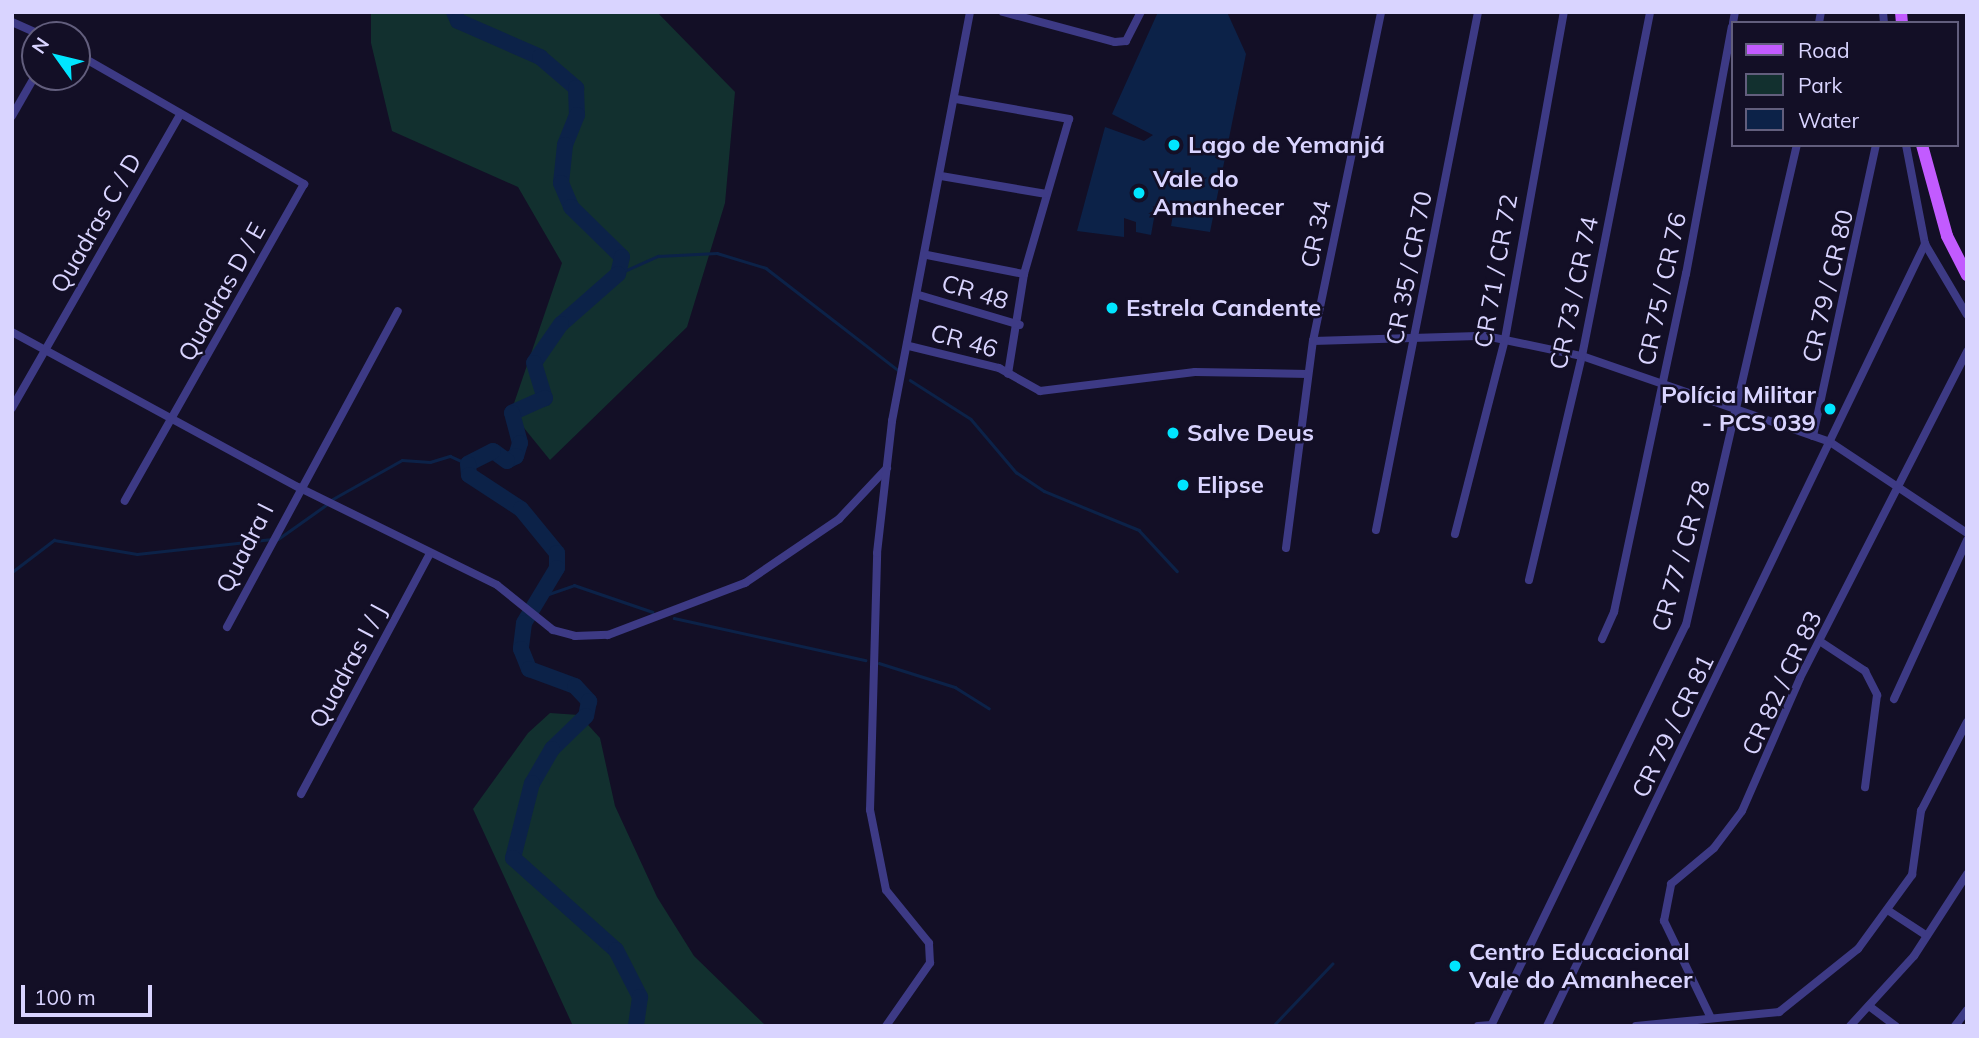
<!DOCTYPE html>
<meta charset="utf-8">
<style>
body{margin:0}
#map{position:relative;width:1979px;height:1038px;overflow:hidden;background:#130f26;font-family:Mulish,sans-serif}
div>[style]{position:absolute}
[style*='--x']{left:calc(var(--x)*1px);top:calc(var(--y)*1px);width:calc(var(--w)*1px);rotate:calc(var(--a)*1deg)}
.green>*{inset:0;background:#12302f}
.water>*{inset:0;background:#0c2248}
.stream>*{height:2.5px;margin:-1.25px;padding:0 1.25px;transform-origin:1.25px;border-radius:1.25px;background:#0c2248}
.river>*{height:16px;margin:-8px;padding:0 8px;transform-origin:8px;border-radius:8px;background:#0c2248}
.minor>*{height:8px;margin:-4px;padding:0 4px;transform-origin:4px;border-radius:4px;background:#3d3a85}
.primary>*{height:12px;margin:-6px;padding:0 6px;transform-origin:6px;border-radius:6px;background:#c25bff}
.dots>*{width:19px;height:19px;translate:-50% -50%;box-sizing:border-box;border:4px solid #130f26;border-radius:50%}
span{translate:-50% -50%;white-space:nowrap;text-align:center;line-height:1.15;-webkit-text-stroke:5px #130f26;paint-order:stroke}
.poi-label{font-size:24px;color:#d9d4ff;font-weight:700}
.left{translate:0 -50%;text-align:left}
.right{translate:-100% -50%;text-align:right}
.street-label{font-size:24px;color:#d9d4ff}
.frame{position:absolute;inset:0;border:14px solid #d9d4ff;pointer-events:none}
.legend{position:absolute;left:1731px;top:21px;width:228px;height:126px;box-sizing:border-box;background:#130f26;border:2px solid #625e7d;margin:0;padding:9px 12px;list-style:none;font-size:21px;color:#d9d4ff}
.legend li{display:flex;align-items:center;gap:14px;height:35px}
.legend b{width:35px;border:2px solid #625e7d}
.north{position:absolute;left:21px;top:21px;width:70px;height:70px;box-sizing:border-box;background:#130f26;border:2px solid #625e7d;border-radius:50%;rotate:304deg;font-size:19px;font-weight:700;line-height:28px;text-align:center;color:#d9d4ff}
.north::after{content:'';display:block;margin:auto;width:24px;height:32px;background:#00e5ff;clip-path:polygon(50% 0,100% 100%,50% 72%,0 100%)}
.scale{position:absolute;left:21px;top:985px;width:131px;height:32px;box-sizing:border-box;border:4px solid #d9d4ff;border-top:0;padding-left:9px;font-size:21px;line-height:24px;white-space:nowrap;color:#d9d4ff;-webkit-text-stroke:5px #130f26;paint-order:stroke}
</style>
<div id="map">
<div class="green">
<i style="clip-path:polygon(371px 12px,657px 12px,735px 92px,725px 203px,687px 327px,550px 460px,511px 412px,562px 263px,518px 187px,392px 131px,371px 43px)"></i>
<i style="clip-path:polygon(550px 713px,579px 715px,600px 738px,615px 806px,657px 897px,694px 956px,766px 1026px,573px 1026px,473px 809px,528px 733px)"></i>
</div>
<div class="water">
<i style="clip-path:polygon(1158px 12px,1227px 12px,1246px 54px,1210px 232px,1171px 226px,1174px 209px,1166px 200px,1156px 207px,1151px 235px,1136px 232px,1136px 222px,1124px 218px,1124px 237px,1077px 231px,1105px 127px,1144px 141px,1153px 135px,1112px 114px)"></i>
</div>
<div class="stream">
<i style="--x:618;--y:274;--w:44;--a:-24.2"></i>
<i style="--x:658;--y:256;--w:59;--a:-2.9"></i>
<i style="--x:717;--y:253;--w:51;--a:17"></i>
<i style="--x:766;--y:268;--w:167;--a:37.7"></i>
<i style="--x:910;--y:380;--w:72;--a:32.6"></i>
<i style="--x:971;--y:419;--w:70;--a:49.7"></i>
<i style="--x:1016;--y:472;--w:34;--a:34"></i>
<i style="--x:1044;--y:491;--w:103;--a:22.3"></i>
<i style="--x:1139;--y:530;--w:56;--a:47.2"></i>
<i style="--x:331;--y:500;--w:81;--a:-29.4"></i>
<i style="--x:402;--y:460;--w:28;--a:4"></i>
<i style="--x:430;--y:462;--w:21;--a:-17"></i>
<i style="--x:450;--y:456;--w:20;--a:24"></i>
<i style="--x:278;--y:539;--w:59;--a:-35.3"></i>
<i style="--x:12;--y:572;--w:53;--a:-37.3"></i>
<i style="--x:54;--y:540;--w:84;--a:9.6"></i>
<i style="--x:137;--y:554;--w:136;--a:-6.3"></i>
<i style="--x:540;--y:597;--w:36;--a:-19"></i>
<i style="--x:574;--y:585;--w:83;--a:18.9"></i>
<i style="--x:674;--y:618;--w:196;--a:12.4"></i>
<i style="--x:879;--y:663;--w:80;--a:17.5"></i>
<i style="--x:955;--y:687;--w:40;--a:32"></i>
<i style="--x:1273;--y:1026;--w:86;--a:-46.4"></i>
</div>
<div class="river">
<i style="--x:454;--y:12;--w:10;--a:66"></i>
<i style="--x:458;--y:21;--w:90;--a:23.7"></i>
<i style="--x:540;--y:57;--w:48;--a:40.7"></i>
<i style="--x:576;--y:88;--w:27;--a:88"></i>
<i style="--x:577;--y:115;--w:32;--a:112"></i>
<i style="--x:565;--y:145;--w:38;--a:96"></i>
<i style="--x:561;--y:183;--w:26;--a:67"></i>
<i style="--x:571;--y:207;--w:71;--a:44.4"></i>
<i style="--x:622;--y:257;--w:17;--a:103"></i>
<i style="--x:618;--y:274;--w:76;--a:138.7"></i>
<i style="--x:561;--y:324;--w:47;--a:124.7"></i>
<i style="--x:534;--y:363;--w:37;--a:73"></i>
<i style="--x:545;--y:398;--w:36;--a:156"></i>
<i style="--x:512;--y:413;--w:31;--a:75"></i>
<i style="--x:520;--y:443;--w:14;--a:107"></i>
<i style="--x:516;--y:456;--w:10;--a:151"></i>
<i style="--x:507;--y:461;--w:17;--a:-144"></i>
<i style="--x:493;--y:451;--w:28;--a:153"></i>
<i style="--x:468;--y:464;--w:11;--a:85"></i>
<i style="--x:469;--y:475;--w:62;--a:33.2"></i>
<i style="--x:521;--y:509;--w:57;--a:50.7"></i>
<i style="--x:557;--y:553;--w:15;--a:90"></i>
<i style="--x:557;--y:568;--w:64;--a:121"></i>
<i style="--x:524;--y:623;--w:26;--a:97"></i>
<i style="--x:521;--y:649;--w:22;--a:68"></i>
<i style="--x:529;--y:669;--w:49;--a:20.3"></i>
<i style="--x:575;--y:686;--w:21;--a:47"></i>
<i style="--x:589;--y:701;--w:15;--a:101"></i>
<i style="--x:586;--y:716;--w:47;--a:135.9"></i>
<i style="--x:552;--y:749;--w:39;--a:120"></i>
<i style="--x:532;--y:783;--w:77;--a:104.2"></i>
<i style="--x:513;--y:858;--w:138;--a:41.8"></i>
<i style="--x:616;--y:950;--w:53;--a:62.9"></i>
<i style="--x:640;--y:997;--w:29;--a:98"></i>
</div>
<div class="minor">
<i style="--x:1003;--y:12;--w:116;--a:15"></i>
<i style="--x:1115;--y:42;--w:11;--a:-5"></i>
<i style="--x:1126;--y:41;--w:33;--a:-63"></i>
<i style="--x:1883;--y:12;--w:11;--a:85"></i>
<i style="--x:12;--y:22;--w:32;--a:24"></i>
<i style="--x:1733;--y:23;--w:11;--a:-80"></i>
<i style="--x:1819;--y:23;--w:11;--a:-80"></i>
<i style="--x:77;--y:54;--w:262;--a:29.8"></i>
<i style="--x:304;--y:184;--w:364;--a:119.5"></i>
<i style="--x:956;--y:99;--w:115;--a:10"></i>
<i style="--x:1069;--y:119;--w:161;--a:106.2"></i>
<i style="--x:1024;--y:274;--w:101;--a:99.1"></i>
<i style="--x:12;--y:116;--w:46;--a:-60.1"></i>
<i style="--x:1906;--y:145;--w:101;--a:79.1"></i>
<i style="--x:1925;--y:244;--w:82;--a:59.4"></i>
<i style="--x:941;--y:176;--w:107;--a:9.7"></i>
<i style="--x:927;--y:255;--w:99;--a:11.1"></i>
<i style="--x:919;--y:295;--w:105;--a:16.5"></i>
<i style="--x:12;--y:332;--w:325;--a:28.5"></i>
<i style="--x:298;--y:487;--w:222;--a:26.2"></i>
<i style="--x:497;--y:585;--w:72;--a:38.8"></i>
<i style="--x:553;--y:630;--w:23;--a:15"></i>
<i style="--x:575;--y:636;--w:33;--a:-2"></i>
<i style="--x:608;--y:635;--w:147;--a:-20.8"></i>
<i style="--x:745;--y:583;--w:114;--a:-34.2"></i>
<i style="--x:839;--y:519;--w:70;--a:-46.7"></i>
<i style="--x:1313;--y:341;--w:173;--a:-1.7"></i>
<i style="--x:1486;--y:336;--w:98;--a:11.8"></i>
<i style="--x:1582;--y:356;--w:262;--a:19.1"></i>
<i style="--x:1830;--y:442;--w:164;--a:33.6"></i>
<i style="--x:909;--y:346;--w:93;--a:13.7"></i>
<i style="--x:999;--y:368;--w:47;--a:29.3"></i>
<i style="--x:1040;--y:391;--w:156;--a:-7"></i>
<i style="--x:1195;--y:372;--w:113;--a:1"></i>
<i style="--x:12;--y:408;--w:338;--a:-60.2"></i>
<i style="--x:1813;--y:436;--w:298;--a:-77.8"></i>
<i style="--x:1376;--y:530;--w:528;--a:-78.86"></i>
<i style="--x:1455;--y:534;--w:201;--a:-75.6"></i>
<i style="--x:1505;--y:339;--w:332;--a:-79.8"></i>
<i style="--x:1286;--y:548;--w:209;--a:-82.6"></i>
<i style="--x:1313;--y:341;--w:336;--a:-78.3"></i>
<i style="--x:1529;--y:580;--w:230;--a:-76.7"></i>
<i style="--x:1582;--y:356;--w:351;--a:-78.8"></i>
<i style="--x:227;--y:627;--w:359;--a:-61.6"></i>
<i style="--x:1602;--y:639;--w:30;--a:-66"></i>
<i style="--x:1614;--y:612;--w:346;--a:-78"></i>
<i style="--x:1686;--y:274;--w:251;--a:-79.5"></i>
<i style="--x:1821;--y:642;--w:53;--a:33.4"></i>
<i style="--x:1865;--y:671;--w:27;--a:63"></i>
<i style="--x:1877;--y:695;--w:93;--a:97.4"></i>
<i style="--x:1894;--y:699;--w:175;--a:-65.3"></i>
<i style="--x:301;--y:794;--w:271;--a:-61.8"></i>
<i style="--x:1889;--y:911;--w:45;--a:33.3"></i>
<i style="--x:1869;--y:1006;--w:34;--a:37"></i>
<i style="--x:1710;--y:1016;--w:106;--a:-115.8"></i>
<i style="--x:1664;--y:921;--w:38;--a:-79"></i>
<i style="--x:1671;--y:884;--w:56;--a:-39.9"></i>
<i style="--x:1714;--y:848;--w:46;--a:-52.9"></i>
<i style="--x:1742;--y:811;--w:145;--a:-66.4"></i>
<i style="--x:1800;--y:678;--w:367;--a:-62.9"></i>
<i style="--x:886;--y:1026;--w:77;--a:-55.1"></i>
<i style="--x:930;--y:963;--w:20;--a:-93"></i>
<i style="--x:929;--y:943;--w:68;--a:-129.1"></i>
<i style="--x:886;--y:890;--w:82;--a:-101.3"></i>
<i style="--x:870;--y:810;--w:257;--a:-88.4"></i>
<i style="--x:877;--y:553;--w:133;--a:-83.5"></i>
<i style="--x:892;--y:421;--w:416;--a:-79.2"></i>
<i style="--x:1478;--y:1026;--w:13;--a:-4"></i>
<i style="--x:1491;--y:1026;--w:446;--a:-64.1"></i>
<i style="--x:1686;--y:625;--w:493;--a:-77"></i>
<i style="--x:1547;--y:1026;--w:869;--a:-64.2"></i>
<i style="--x:1636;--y:1026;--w:144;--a:-5.6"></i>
<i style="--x:1779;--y:1012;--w:101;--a:-38.6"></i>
<i style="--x:1858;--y:949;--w:92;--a:-53.9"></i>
<i style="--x:1912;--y:875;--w:65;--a:-82"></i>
<i style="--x:1921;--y:811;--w:100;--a:-62.7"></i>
<i style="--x:1850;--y:1026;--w:95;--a:-47.6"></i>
<i style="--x:1914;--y:956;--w:98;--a:-57.1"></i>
<i style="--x:1955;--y:1026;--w:20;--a:-53"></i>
</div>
<div class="primary">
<i style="--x:1901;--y:12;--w:11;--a:85"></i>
<i style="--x:1922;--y:145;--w:94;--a:74.6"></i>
<i style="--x:1947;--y:236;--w:44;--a:62.9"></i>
</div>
<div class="dots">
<i style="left:1174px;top:145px;background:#00e5ff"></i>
<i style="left:1139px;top:193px;background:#00e5ff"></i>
<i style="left:1112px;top:308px;background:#00e5ff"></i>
<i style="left:1830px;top:409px;background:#00e5ff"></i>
<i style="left:1173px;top:433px;background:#00e5ff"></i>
<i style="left:1183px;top:485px;background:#00e5ff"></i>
<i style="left:1455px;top:966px;background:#00e5ff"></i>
</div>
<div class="poi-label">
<span class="left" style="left:1188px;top:145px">Lago de Yemanjá</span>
<span class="left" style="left:1153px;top:193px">Vale do<br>Amanhecer</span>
<span class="left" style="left:1126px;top:308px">Estrela Candente</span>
<span class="right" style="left:1816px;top:409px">Polícia Militar<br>- PCS 039</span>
<span class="left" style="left:1187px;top:433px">Salve Deus</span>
<span class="left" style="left:1197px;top:485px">Elipse</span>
<span class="left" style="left:1469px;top:966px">Centro Educacional<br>Vale do Amanhecer</span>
</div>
<div class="street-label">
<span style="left:96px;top:223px;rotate:-60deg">Quadras C / D</span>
<span style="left:1316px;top:234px;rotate:-78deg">CR 34</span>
<span style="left:1409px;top:268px;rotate:-79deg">CR 35 / CR 70</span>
<span style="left:1496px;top:271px;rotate:-80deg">CR 71 / CR 72</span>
<span style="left:1828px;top:286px;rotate:-77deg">CR 79 / CR 80</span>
<span style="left:1662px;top:289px;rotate:-78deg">CR 75 / CR 76</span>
<span style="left:222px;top:292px;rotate:-61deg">Quadras D / E</span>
<span style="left:975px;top:292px;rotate:17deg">CR 48</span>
<span style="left:1574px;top:293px;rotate:-78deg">CR 73 / CR 74</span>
<span style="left:964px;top:341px;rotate:15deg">CR 46</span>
<span style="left:245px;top:548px;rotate:-63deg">Quadra I</span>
<span style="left:1681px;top:556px;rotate:-74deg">CR 77 / CR 78</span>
<span style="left:348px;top:666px;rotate:-62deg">Quadras I / J</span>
<span style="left:1782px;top:683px;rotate:-65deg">CR 82 / CR 83</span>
<span style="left:1673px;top:726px;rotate:-64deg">CR 79 / CR 81</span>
</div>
<div class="frame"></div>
<ul class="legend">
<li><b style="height:9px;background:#c25bff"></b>Road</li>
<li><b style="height:19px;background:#12302f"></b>Park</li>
<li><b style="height:19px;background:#0c2248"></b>Water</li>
</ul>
<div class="north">N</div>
<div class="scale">100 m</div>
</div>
